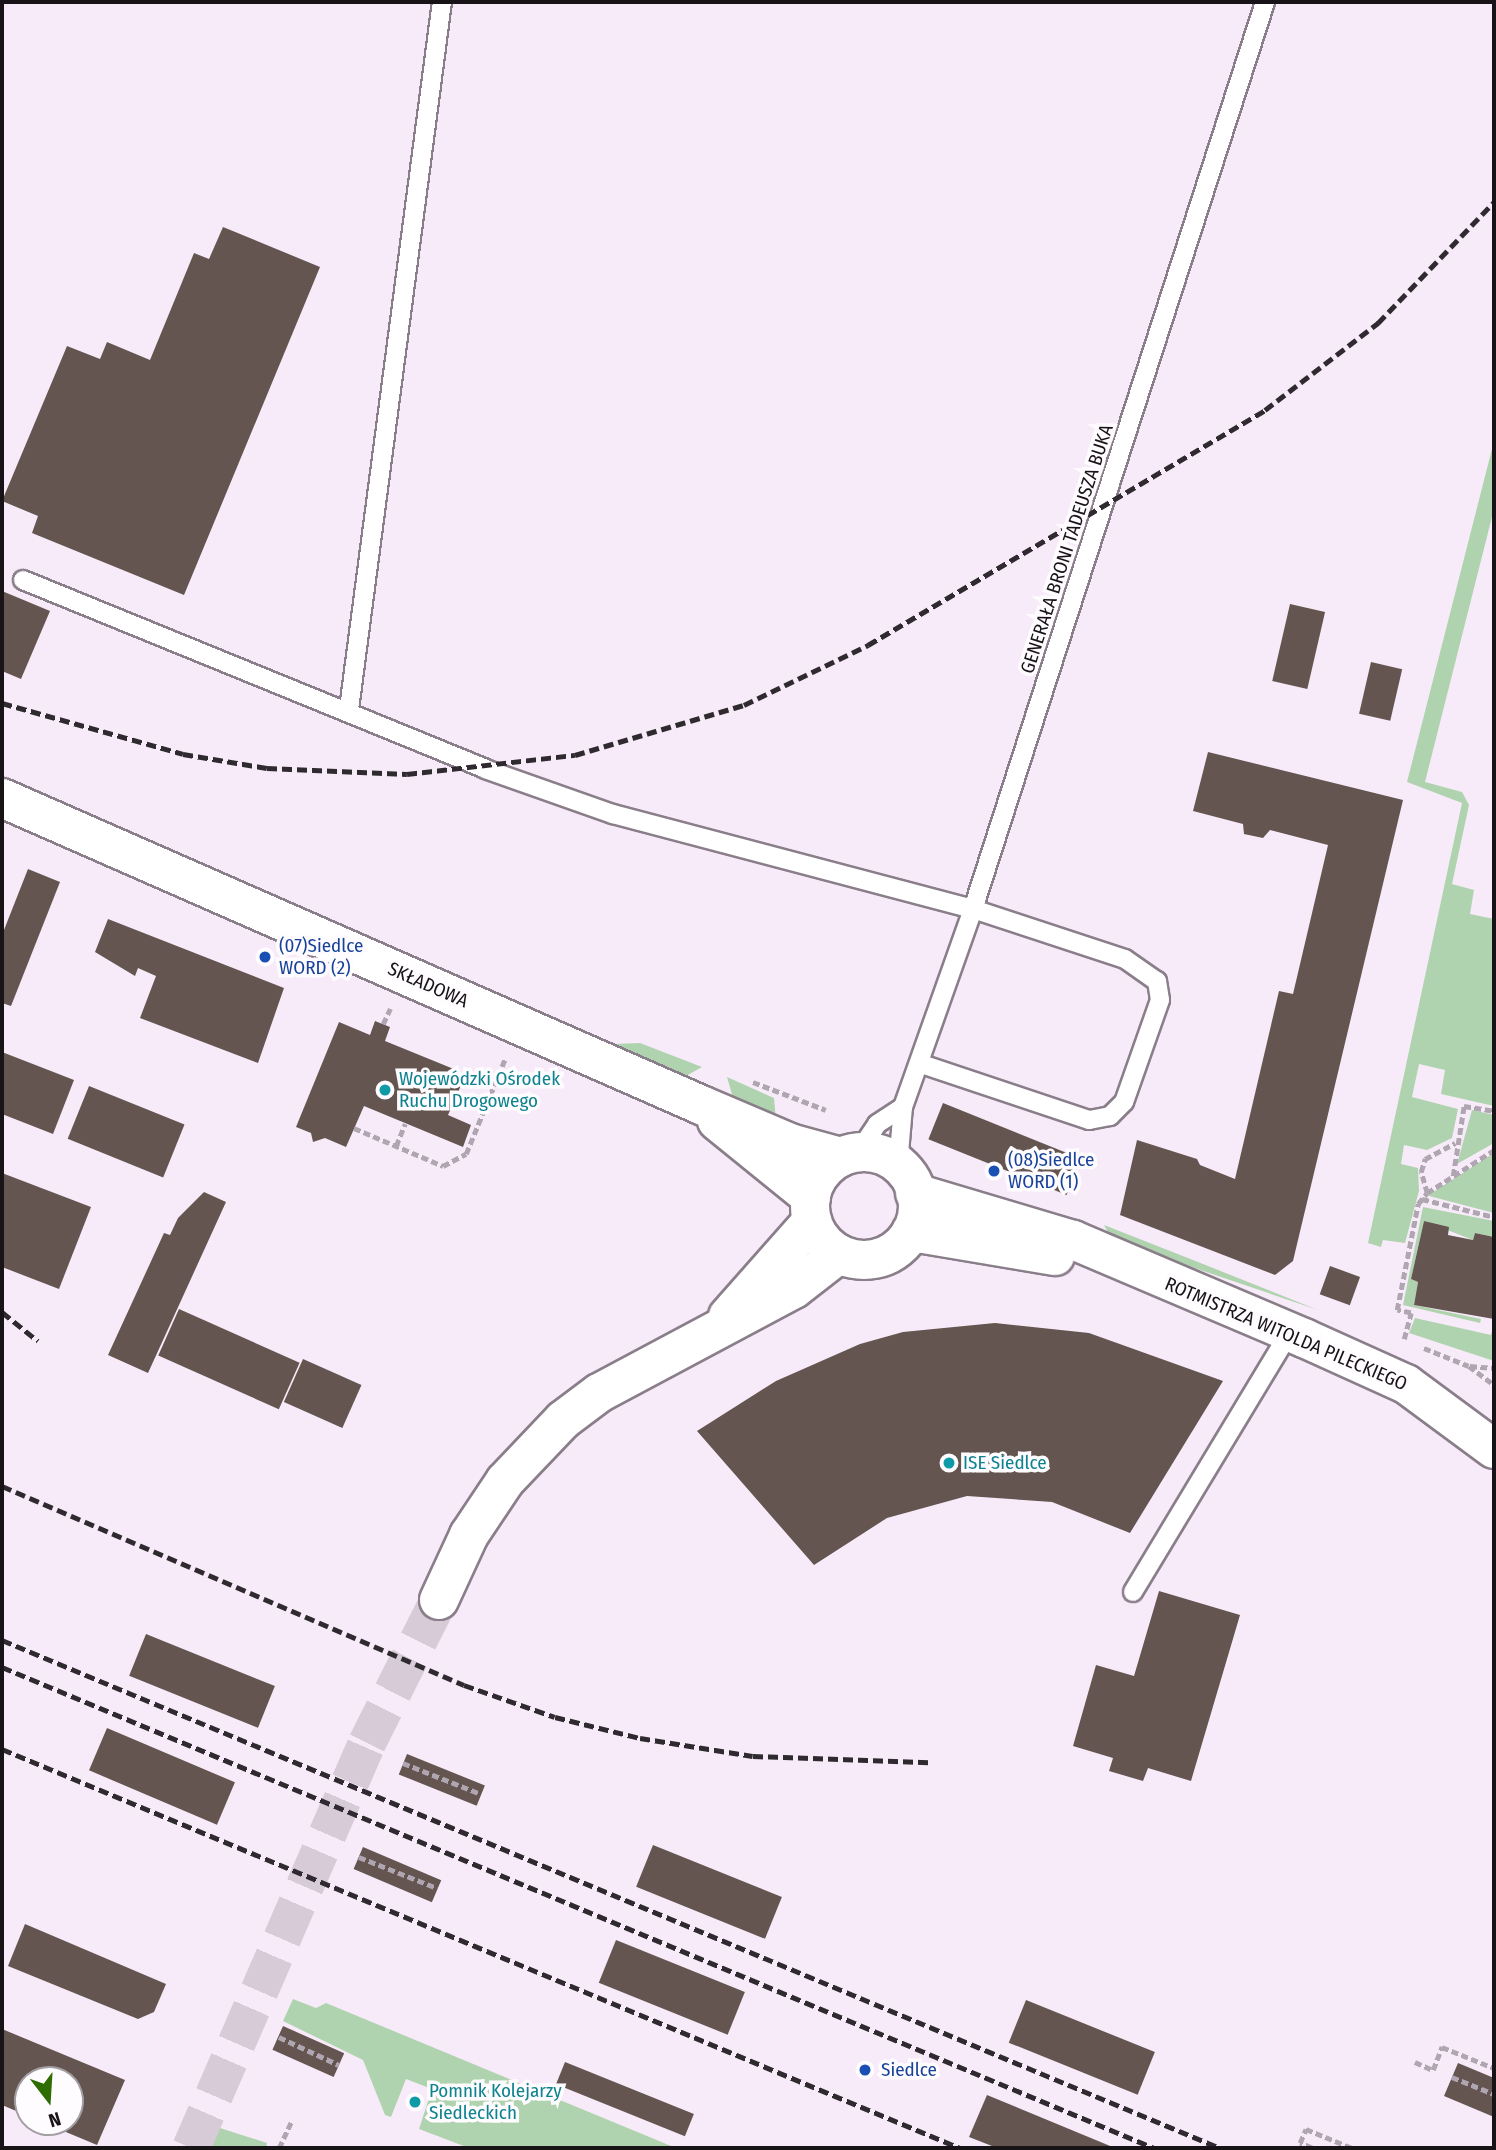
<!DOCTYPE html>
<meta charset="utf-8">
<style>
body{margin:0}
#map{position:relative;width:1496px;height:2150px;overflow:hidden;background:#f8ebf9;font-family:"Fira Sans Condensed",sans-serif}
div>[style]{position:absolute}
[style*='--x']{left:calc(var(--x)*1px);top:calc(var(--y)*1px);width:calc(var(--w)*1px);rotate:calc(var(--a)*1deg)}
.green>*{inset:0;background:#b0d3af}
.building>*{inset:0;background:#645550;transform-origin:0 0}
.tertiary-tunnel>*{height:38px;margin-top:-19px;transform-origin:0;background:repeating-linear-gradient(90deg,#d6cbd7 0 38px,transparent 0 57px)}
.path>*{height:4.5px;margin-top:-2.25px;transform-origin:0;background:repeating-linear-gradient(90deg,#b0a6b1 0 7px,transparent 0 10.5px)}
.roads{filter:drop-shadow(2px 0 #8a7e8a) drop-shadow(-2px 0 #8a7e8a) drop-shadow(0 2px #8a7e8a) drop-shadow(0 -2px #8a7e8a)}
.service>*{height:18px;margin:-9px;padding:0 9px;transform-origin:9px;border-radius:9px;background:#fff}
.tertiary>*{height:38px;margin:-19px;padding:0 19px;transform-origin:19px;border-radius:19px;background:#fff}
.secondary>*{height:38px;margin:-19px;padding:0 19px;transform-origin:19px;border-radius:19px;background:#fff}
.secondary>.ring{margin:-19px;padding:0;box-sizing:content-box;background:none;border:38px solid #fff;border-radius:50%}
.rail>*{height:5px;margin-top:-2.5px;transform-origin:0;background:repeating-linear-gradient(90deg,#2f2a2f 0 10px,transparent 0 15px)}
.dots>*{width:19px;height:19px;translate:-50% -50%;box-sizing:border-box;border:4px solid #fffcff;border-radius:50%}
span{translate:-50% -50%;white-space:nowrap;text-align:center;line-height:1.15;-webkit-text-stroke:7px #fffcff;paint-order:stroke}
.street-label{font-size:19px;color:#171317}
.transit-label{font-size:19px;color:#164399}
.left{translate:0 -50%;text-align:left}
.culture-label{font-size:19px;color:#0d838f}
.frame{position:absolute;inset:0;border:4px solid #171317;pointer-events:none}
.north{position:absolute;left:14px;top:2066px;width:70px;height:70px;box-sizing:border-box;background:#fffcff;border:2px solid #a29fa2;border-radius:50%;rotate:163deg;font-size:19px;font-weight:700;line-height:28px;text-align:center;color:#171317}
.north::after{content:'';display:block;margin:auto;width:24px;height:32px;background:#2d6d01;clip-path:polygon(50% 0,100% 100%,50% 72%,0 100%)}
</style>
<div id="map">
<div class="green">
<i style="clip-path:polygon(1494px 441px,1494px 509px,1425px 782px,1462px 792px,1469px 805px,1452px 884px,1474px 890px,1470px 914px,1494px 919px,1494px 1106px,1441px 1094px,1445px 1070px,1419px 1064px,1412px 1097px,1458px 1109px,1452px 1138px,1427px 1150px,1404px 1145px,1401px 1164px,1418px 1168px,1419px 1191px,1405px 1243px,1383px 1240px,1381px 1247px,1368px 1243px,1462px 803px,1407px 782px)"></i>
<i style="clip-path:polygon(640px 1043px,702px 1067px,686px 1076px,613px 1044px)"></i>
<i style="clip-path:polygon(727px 1077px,774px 1098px,776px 1121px,733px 1098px)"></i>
<i style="clip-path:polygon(1472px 1110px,1494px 1115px,1494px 1143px,1457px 1164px)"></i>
<i style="clip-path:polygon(1494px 1153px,1494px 1213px,1429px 1196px,1430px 1194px)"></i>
<i style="clip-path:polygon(1423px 1207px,1494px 1221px,1494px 1237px,1475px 1233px,1473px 1240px,1424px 1221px,1411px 1279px,1418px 1282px,1414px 1305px,1481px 1319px,1480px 1323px,1403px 1305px)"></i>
<i style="clip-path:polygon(1104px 1225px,1193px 1260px,1318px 1310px,1112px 1240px)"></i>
<i style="clip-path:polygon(1415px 1318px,1491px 1335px,1494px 1322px,1494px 1361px,1409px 1333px)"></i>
<i style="clip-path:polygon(293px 1999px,316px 2008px,326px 2003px,676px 2148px,469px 2148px,419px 2129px,432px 2089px,406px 2079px,391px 2117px,385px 2115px,363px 2060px,283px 2021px)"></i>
<i style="clip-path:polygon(220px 2128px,267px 2143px,266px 2148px,192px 2148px,202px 2133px)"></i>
</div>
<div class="building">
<i style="clip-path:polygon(223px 227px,320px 267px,184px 595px,32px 533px,38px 516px,2px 501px,67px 346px,100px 359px,107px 342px,150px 360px,194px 253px,209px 259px)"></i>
<i style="clip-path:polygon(2px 591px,50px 611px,21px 679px,2px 671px)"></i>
<i style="left:1290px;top:604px;width:36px;height:79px;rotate:13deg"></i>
<i style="left:1371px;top:662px;width:32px;height:53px;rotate:13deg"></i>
<i style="clip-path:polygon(1208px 752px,1403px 800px,1293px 1261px,1275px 1275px,1120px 1215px,1137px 1140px,1197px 1159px,1200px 1165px,1235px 1179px,1279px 991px,1293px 994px,1328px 845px,1270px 830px,1263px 838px,1244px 834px,1243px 824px,1193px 811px)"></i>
<i style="clip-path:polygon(28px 869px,60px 882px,11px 1006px,2px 1003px,2px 935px)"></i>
<i style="clip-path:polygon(108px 919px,284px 988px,258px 1063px,140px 1018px,156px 976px,138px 968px,135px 976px,95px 952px)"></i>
<i style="clip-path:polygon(375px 1021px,390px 1027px,385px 1041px,466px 1074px,448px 1115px,471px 1125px,463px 1147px,364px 1106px,346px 1147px,325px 1138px,313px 1142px,311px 1133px,296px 1127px,339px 1022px,370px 1035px)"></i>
<i style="clip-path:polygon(2px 1052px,74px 1080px,53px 1134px,2px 1114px)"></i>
<i style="left:89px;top:1086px;width:103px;height:57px;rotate:22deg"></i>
<i style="left:943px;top:1103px;width:149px;height:39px;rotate:22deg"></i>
<i style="clip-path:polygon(2px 1173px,91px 1207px,59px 1289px,2px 1267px)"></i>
<i style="clip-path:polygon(204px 1192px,226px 1202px,148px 1373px,108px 1355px,164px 1233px,170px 1235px,178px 1218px)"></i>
<i style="clip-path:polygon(1424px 1221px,1449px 1227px,1448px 1235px,1473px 1240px,1475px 1233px,1494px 1237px,1494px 1319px,1414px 1305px,1418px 1282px,1411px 1279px)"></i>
<i style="left:1330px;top:1266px;width:32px;height:30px;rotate:20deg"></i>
<i style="left:179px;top:1309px;width:132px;height:51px;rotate:24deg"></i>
<i style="clip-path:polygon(995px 1323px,1089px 1333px,1223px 1381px,1130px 1533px,1052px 1502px,967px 1496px,887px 1518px,814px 1565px,697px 1431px,776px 1381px,860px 1344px,903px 1332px)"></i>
<i style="left:303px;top:1359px;width:64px;height:47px;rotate:24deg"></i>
<i style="clip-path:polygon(1159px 1591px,1240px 1615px,1191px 1781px,1148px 1768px,1143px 1781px,1109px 1771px,1113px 1758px,1073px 1746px,1096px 1665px,1134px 1676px)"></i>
<i style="left:146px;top:1634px;width:139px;height:45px;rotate:22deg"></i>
<i style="left:107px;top:1728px;width:139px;height:46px;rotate:23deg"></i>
<i style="left:407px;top:1754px;width:84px;height:22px;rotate:22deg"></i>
<i style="left:653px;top:1845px;width:139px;height:45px;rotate:22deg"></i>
<i style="left:363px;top:1847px;width:85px;height:24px;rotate:23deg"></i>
<i style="clip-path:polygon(25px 1924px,166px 1984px,154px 2012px,138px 2019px,8px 1966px)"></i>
<i style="left:616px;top:1940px;width:139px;height:46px;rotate:22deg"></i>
<i style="left:1026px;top:2000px;width:139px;height:46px;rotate:22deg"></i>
<i style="left:283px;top:2026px;width:67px;height:26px;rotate:24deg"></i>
<i style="clip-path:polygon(2px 2029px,125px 2080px,97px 2145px,42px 2122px,70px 2122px,70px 2080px,28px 2080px,28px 2116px,2px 2105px)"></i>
<i style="left:565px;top:2062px;width:139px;height:24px;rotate:22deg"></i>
<i style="clip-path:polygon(1458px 2063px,1494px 2078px,1494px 2117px,1444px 2096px)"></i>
<i style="clip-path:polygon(987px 2095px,1115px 2148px,997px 2148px,969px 2137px)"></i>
</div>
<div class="tertiary-tunnel">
<i style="--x:191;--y:2148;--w:442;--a:-66.5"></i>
<i style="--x:367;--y:1743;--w:160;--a:-63.3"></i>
</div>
<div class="path">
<i style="--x:383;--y:1024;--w:17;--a:-65"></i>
<i style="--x:753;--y:1082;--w:78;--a:21"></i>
<i style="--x:354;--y:1128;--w:97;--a:23.1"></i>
<i style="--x:443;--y:1166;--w:26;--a:-28"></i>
<i style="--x:466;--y:1154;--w:103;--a:-67.7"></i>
<i style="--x:396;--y:1146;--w:24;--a:-68"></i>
<i style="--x:1453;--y:1176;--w:71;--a:-81.1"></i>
<i style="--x:1464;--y:1106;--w:30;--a:9"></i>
<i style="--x:1427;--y:1193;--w:22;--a:-106"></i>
<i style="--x:1421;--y:1172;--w:14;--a:-73"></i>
<i style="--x:1425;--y:1159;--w:34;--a:-28"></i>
<i style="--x:1422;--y:1199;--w:74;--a:14"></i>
<i style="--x:1404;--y:1339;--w:27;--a:-75"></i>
<i style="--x:1411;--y:1313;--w:14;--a:-168"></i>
<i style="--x:1397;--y:1310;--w:108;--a:-78.8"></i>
<i style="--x:1418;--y:1204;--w:14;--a:-51"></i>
<i style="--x:1427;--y:1193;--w:80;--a:-32.7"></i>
<i style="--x:1424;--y:1348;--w:48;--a:21.8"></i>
<i style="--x:1469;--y:1366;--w:31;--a:37"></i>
<i style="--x:1470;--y:1366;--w:24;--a:5"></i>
<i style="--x:403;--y:1763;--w:84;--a:21.7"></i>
<i style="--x:359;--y:1857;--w:84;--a:21.7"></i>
<i style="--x:279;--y:2037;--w:66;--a:25"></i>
<i style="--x:1415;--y:2062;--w:20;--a:24"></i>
<i style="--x:1433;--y:2070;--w:25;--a:-69"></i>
<i style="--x:1442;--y:2047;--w:56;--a:22"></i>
<i style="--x:1452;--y:2077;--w:45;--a:22"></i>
<i style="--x:279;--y:2148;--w:31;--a:-65"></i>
<i style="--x:1312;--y:2148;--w:13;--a:-157"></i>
<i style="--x:1300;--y:2143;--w:15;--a:-67"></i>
<i style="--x:1306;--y:2129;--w:50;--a:22.4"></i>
</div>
<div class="roads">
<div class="service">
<i style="--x:23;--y:580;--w:499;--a:22.2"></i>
<i style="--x:485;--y:769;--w:136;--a:19.4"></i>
<i style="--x:613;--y:814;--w:372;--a:14.8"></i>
<i style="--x:973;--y:909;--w:160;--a:18.2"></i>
<i style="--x:1125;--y:959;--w:39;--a:35"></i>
<i style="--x:1157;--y:981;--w:19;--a:81"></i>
<i style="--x:1160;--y:1000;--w:108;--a:109.4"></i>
<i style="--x:1124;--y:1102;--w:20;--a:135"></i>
<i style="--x:1110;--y:1116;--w:21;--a:169"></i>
<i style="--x:1089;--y:1120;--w:179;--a:-161.5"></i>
<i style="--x:349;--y:709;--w:713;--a:-82.51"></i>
<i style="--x:859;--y:1151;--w:32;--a:-56"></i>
<i style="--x:877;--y:1124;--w:31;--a:-33"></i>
<i style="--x:898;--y:1165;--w:58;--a:-85.1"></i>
<i style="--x:903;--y:1107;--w:210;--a:-70.5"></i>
<i style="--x:973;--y:909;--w:953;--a:-72.15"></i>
<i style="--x:1133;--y:1592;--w:304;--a:-58.9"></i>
</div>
<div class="tertiary">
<i style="--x:728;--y:1316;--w:127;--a:-48.5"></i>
<i style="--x:439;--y:1600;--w:72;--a:-65.2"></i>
<i style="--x:469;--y:1535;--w:65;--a:-56.3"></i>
<i style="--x:505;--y:1481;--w:84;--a:-46.4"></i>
<i style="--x:563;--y:1420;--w:45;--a:-36.9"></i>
<i style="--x:599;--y:1393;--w:221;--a:-28.1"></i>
<i style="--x:794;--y:1289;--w:57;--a:-37.9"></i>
</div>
<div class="secondary">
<i style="--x:2;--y:798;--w:763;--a:23.71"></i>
<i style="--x:701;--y:1105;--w:97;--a:23.1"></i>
<i style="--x:790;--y:1143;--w:53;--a:15.4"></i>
<i style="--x:717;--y:1121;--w:121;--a:39"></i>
<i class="ring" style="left:810px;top:1152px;width:70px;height:70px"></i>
<i style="--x:915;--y:1193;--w:165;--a:16.6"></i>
<i style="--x:1073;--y:1240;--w:251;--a:23"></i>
<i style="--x:1304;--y:1338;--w:112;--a:24.3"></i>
<i style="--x:1406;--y:1384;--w:109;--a:36.5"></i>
<i style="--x:911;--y:1232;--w:146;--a:9.5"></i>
</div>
</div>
<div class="rail">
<i style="--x:2;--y:703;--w:188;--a:15.7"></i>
<i style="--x:183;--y:754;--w:85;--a:9.5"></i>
<i style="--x:267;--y:768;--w:140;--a:2.5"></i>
<i style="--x:407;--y:774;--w:169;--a:-6.5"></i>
<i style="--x:575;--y:755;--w:176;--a:-16.5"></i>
<i style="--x:744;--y:705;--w:138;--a:-25.8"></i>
<i style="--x:868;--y:645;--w:461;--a:-30.6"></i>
<i style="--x:1265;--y:410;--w:143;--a:-37.6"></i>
<i style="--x:1378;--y:323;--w:168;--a:-46.2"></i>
<i style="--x:2;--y:1312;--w:46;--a:38.9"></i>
<i style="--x:2;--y:1486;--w:503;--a:23.3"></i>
<i style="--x:464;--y:1685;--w:96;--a:19.4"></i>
<i style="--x:555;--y:1717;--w:88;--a:13.9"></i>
<i style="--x:640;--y:1738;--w:114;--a:9.1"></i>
<i style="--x:753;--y:1756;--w:176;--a:2"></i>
<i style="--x:2;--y:1640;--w:1320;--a:22.64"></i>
<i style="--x:2;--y:1667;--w:1248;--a:22.66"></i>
<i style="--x:2;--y:1749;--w:1038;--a:22.61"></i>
</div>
<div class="dots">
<i style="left:265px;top:957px;background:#1a4fb4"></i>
<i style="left:385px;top:1090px;background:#0f9aa8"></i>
<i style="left:994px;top:1171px;background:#1a4fb4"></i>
<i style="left:949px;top:1463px;background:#0f9aa8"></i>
<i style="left:865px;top:2070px;background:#1a4fb4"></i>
<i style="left:415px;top:2102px;background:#0f9aa8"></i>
</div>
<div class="street-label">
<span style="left:1067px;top:549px;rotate:-72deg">GENERAŁA BRONI TADEUSZA BUKA</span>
<span style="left:428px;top:985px;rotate:24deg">SKŁADOWA</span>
<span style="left:1286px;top:1334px;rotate:23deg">ROTMISTRZA WITOLDA PILECKIEGO</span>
</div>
<div class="transit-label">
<span class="left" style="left:279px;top:957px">(07)Siedlce<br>WORD (2)</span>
<span class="left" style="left:1008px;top:1171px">(08)Siedlce<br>WORD (1)</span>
<span class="left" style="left:881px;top:2070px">Siedlce</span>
</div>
<div class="culture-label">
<span class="left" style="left:399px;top:1090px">Wojewódzki Ośrodek<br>Ruchu Drogowego</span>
<span class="left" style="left:963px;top:1463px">ISE Siedlce</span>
<span class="left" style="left:429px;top:2102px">Pomnik Kolejarzy<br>Siedleckich</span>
</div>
<div class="frame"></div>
<div class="north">N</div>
</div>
